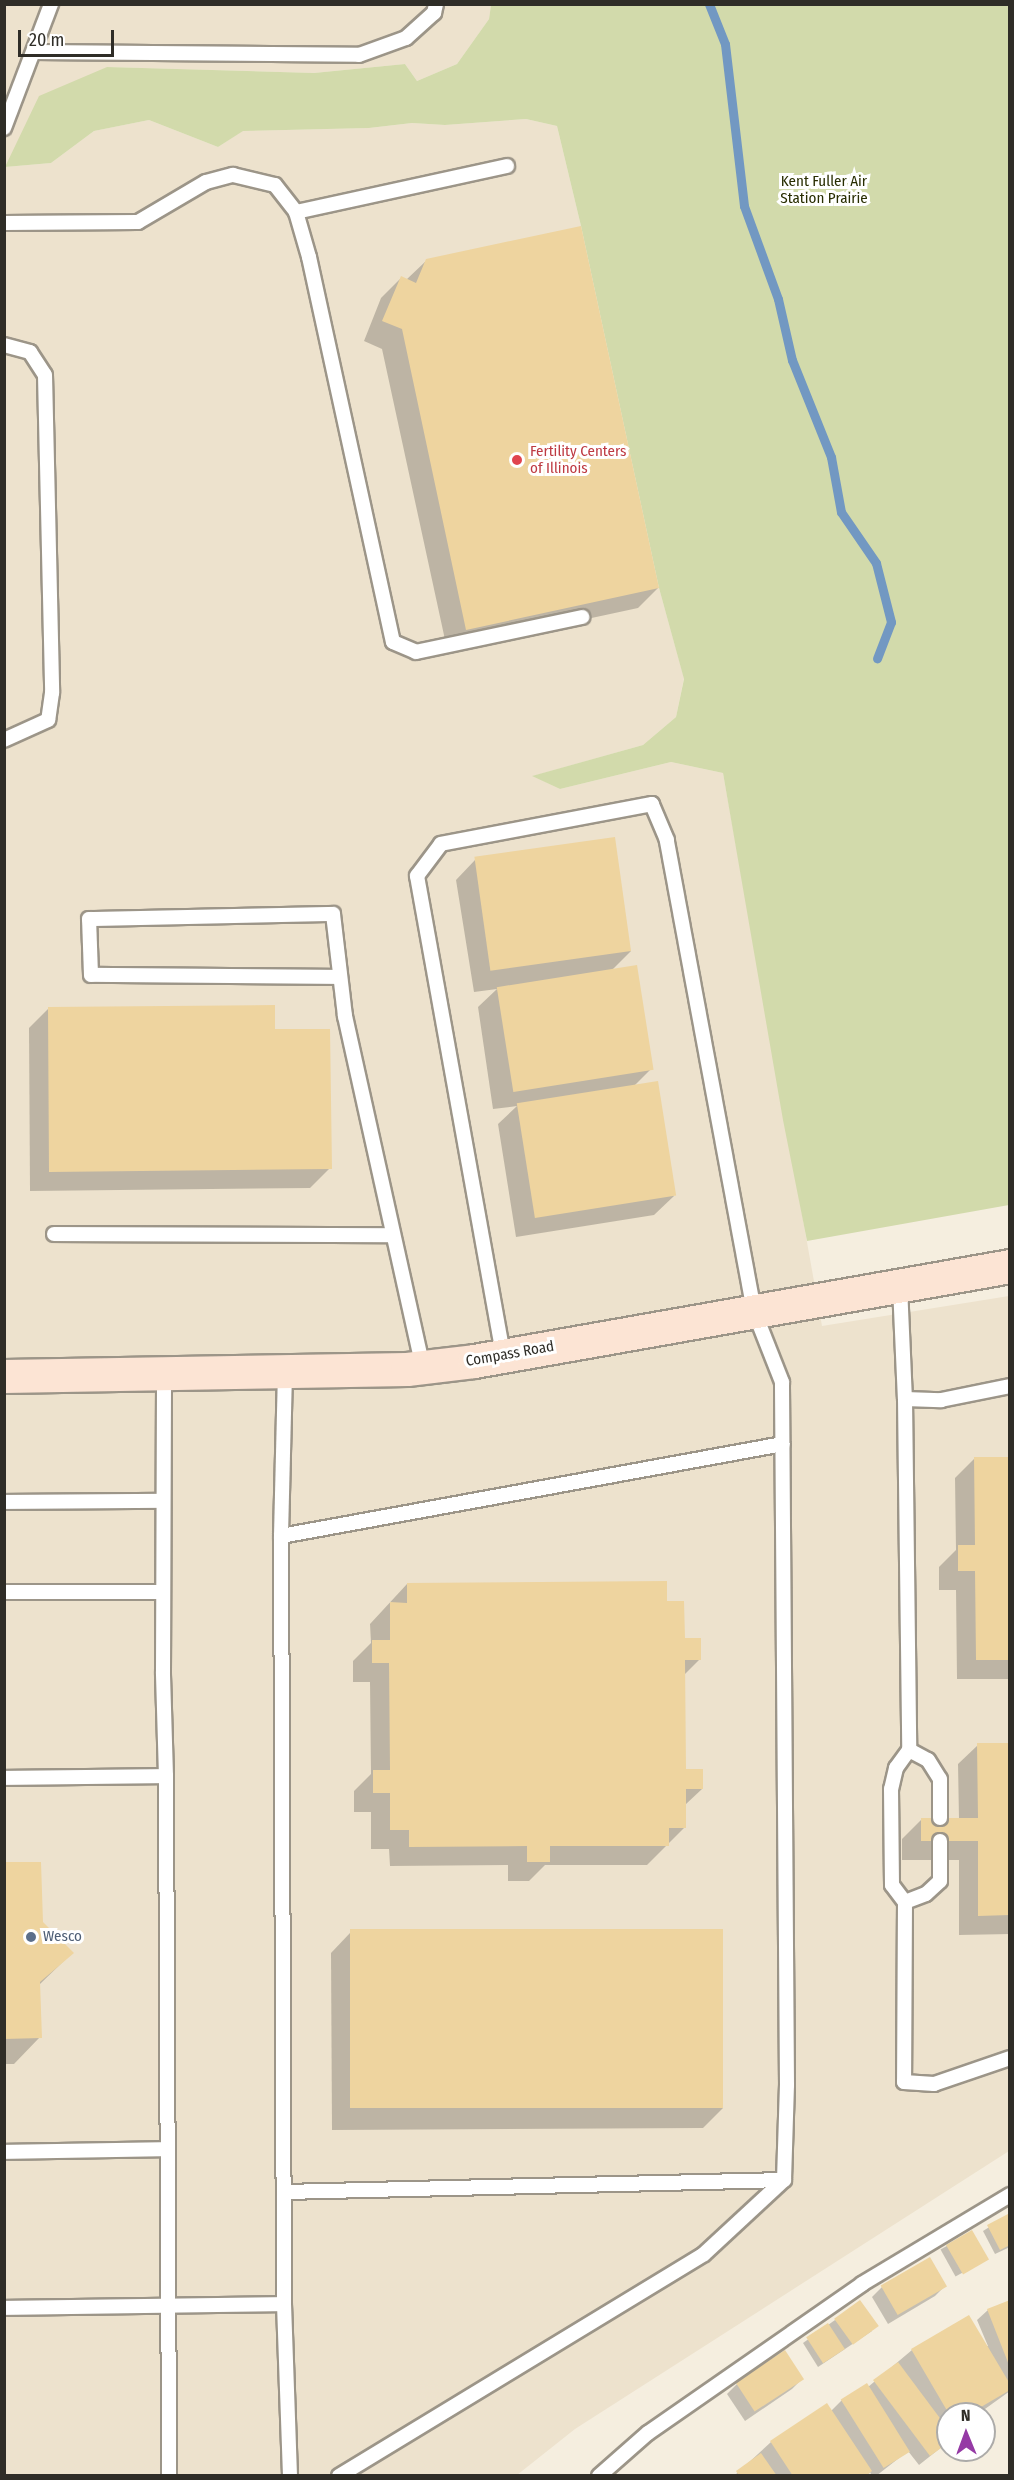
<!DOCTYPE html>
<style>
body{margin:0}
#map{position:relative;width:1014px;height:2480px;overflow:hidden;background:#f5eedf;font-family:"Fira Sans Condensed",sans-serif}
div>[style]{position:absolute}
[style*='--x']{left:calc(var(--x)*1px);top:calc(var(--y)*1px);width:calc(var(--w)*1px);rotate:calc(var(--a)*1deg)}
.built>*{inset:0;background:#ede2cd}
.green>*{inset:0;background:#d2daab}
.shadow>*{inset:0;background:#0003;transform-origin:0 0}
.stream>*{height:9px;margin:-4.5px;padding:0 4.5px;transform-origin:4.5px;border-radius:4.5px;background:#7298c2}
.building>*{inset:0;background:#eed49f;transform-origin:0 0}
.roads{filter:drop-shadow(2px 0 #9c9588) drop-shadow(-2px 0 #9c9588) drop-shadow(0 2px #9c9588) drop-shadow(0 -2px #9c9588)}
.lane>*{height:14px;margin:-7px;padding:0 7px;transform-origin:7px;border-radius:7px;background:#fff}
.secondary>*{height:33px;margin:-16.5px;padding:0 16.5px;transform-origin:16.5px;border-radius:16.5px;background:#fce4d4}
.dots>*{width:16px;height:16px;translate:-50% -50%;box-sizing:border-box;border:3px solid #fff;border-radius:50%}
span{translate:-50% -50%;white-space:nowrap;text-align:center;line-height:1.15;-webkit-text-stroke:6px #fff;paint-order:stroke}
.park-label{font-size:15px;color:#282d01}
.health-label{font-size:15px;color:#be3a42}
.left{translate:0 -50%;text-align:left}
.street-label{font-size:15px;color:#2f2d27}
.service-label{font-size:15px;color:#4e5e75}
.frame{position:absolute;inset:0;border:6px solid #2f2d27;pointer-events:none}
.north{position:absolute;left:936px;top:2402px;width:60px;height:60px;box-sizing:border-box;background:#fff;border:2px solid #acaba9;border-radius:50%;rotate:359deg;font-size:16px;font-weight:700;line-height:24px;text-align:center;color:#2f2d27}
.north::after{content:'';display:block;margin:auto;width:21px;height:27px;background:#953aa5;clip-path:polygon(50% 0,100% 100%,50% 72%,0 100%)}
.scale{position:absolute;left:18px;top:30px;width:96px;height:27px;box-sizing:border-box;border:3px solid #2f2d27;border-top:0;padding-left:8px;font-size:18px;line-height:21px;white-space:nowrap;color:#2f2d27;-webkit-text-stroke:4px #fff;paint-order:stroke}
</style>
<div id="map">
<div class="built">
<i style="clip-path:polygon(5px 5px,491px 5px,489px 19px,457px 64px,417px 81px,405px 64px,314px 73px,107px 67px,5px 167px,51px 163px,94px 131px,149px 120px,218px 147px,242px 131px,369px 128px,412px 123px,445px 125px,526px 119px,557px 126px,581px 226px,659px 588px,684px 678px,676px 717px,643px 745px,533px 776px,560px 789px,671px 762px,723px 773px,822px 1326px,1009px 1296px,1009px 2151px,575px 2429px,517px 2475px,5px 2476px)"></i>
</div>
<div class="green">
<i style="clip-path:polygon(491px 5px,1009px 5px,1009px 1205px,807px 1241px,783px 1120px,723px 773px,671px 762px,560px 789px,532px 776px,643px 745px,676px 717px,684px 679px,659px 588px,581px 226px,557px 126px,526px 119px,445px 125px,412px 123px,369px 128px,243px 131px,218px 147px,149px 120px,94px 131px,51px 163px,5px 167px,39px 96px,107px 67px,314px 73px,405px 64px,417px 81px,457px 64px,489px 19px)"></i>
</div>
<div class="shadow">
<i style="clip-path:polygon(427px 260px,658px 588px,638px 608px,447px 649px,382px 349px,364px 341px,381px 298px,401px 278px,406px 280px)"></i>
<i style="clip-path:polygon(475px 860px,631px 951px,611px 971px,651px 1069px,634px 1086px,674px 1196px,654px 1215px,516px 1237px,498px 1124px,517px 1106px,493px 1109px,478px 1007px,497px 989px,474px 992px,456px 880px)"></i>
<i style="clip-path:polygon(48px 1009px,274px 1031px,330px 1168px,310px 1188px,30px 1191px,29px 1028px)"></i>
<i style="clip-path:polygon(975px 1458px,1010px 1458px,1010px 1679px,957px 1679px,956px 1590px,939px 1590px,939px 1567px,956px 1550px,955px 1478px)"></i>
<i style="clip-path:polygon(407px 1584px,666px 1602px,683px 1640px,700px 1659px,684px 1675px,684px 1771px,702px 1789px,685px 1805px,685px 1827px,647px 1865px,545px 1865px,529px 1881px,508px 1881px,508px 1865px,390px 1866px,389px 1849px,371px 1849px,371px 1812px,354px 1812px,354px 1791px,371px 1774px,370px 1682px,353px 1682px,353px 1661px,371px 1643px,370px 1624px)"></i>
<i style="clip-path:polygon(1010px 1744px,1010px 1934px,959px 1935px,959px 1860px,902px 1860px,902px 1839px,921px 1820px,959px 1819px,958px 1764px,978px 1745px)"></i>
<i style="clip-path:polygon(4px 1864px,41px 1923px,72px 1953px,39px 1985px,40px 2037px,14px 2064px,4px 2064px)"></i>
<i style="clip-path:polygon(350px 1933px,723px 2108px,703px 2128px,332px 2130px,331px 1953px)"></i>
<i style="clip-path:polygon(1007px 2216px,1010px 2247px,995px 2254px,983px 2231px)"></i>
<i style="left:972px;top:2232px;width:31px;height:36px;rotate:61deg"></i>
<i style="clip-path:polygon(946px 2285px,935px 2296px,888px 2324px,872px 2297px,882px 2287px)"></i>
<i style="clip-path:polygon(1010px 2301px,1010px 2391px,978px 2414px,948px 2414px,948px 2442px,919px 2465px,908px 2451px,876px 2476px,872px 2476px,870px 2472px,866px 2476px,734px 2476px,771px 2442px,831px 2411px,842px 2400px,866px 2385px,868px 2387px,912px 2350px,988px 2346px,977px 2320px,988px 2310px)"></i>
<i style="clip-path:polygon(835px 2320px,872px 2331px,818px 2367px,803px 2343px)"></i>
<i style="clip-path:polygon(802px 2379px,792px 2389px,745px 2421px,727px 2394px,737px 2384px)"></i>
</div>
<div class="stream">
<i style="--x:709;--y:4;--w:43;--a:68.2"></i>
<i style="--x:725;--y:44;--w:163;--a:83.3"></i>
<i style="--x:744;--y:206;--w:99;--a:69.9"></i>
<i style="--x:778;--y:299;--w:63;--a:77.1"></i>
<i style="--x:792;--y:360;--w:105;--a:68.1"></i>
<i style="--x:831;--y:457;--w:56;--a:79.7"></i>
<i style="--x:841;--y:512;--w:62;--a:55.5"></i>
<i style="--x:876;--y:563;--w:61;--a:75.7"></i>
<i style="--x:891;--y:622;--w:39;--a:111"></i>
</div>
<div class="building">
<i style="clip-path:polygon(581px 226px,659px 588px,466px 630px,402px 329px,382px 321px,401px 276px,416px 283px,426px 259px)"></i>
<i style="left:615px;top:837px;width:115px;height:142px;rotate:82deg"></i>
<i style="left:637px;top:965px;width:106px;height:142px;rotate:81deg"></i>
<i style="clip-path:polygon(275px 1005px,275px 1029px,330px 1029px,332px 1169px,49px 1172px,48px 1007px)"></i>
<i style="left:658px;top:1081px;width:116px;height:143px;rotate:81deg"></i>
<i style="clip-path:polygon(974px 1457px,1010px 1457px,1010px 1660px,976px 1660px,975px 1571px,958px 1571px,958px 1545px,975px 1545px)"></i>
<i style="clip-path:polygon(667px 1581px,667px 1601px,684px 1601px,685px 1638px,701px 1638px,701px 1660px,685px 1660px,686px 1769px,703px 1769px,703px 1789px,686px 1789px,686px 1828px,669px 1828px,669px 1846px,550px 1846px,550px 1862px,527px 1862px,527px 1846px,409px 1847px,409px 1830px,390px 1830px,390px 1793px,373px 1793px,373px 1770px,390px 1770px,389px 1663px,372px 1663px,372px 1640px,390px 1640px,390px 1602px,407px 1603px,407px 1583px)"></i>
<i style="clip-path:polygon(977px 1743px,1010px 1743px,1010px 1915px,978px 1916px,978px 1841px,921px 1841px,921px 1818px,978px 1818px)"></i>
<i style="clip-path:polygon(4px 1862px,41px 1862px,43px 1922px,74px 1953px,40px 1982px,42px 2038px,4px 2039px)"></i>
<i style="left:723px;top:1929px;width:179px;height:373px;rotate:90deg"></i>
<i style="clip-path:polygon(1008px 2214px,1010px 2245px,1000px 2250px,987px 2225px)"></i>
<i style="left:972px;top:2230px;width:34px;height:30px;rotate:60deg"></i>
<i style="left:930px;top:2257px;width:34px;height:57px;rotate:60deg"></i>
<i style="left:860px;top:2300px;width:32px;height:32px;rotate:54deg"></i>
<i style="clip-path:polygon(1010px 2300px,1010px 2365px,1009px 2365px,987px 2309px)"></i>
<i style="clip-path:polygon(969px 2315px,1010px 2384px,1010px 2390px,969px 2414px,949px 2414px,911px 2349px)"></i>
<i style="left:828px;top:2323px;width:31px;height:26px;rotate:57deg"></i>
<i style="left:785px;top:2350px;width:35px;height:59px;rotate:57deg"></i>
<i style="clip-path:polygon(898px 2362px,948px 2429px,948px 2443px,930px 2456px,873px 2380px)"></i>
<i style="left:867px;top:2383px;width:81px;height:31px;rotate:58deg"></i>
<i style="clip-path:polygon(827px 2403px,872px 2471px,866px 2476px,793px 2476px,770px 2441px)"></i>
<i style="clip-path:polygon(761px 2453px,777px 2476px,739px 2476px,736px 2471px)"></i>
</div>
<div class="roads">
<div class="lane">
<i style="--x:35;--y:52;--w:324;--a:0.5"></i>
<i style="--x:359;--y:55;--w:50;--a:-19.9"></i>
<i style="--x:406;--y:38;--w:38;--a:-42"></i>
<i style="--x:434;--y:13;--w:9;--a:-77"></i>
<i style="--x:4;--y:128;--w:133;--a:-69.2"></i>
<i style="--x:296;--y:212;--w:216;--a:-12.3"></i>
<i style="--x:4;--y:223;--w:134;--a:-0.4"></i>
<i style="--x:138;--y:222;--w:79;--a:-30.5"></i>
<i style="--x:206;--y:182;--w:28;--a:-15"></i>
<i style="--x:233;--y:175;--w:43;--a:13.4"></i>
<i style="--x:275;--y:185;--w:34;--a:52"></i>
<i style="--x:296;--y:212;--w:47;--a:73.9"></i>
<i style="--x:309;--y:257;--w:394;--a:77.7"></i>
<i style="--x:393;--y:642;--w:25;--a:23"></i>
<i style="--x:416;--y:652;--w:170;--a:-11.9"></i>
<i style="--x:4;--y:345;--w:27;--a:15"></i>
<i style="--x:30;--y:352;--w:27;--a:57"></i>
<i style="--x:45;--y:375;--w:318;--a:88.7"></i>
<i style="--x:52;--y:693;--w:27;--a:98"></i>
<i style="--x:48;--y:720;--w:48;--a:155.6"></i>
<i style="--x:340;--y:977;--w:249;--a:-179.5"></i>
<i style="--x:91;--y:975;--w:56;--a:-92"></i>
<i style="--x:89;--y:919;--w:244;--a:-1.2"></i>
<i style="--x:333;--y:914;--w:103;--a:83.3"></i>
<i style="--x:345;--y:1016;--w:360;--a:77.5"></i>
<i style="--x:54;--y:1234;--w:339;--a:0.2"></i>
<i style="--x:900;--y:1286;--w:113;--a:87.5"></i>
<i style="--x:905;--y:1399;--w:351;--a:89.3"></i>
<i style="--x:909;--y:1750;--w:22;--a:126"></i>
<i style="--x:896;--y:1768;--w:22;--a:103"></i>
<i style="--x:891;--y:1789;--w:96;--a:89.4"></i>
<i style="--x:892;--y:1885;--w:21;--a:53"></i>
<i style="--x:905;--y:1902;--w:180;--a:90.3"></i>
<i style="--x:904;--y:2082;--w:30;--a:4"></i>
<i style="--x:934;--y:2084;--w:80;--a:-18.9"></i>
<i style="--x:285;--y:1372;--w:164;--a:91.4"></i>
<i style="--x:281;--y:1536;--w:510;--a:-10.39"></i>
<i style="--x:905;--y:1399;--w:36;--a:2"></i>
<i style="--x:941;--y:1400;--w:70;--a:-11.5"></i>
<i style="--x:4;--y:1502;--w:159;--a:-0.4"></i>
<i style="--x:4;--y:1592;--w:159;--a:0"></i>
<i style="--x:909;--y:1750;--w:21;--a:28"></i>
<i style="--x:928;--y:1760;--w:22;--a:58"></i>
<i style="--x:940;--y:1779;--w:39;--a:90"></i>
<i style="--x:166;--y:1776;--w:700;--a:89.75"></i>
<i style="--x:4;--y:1778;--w:162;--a:-0.7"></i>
<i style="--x:166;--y:1776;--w:104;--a:-91.7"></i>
<i style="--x:163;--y:1672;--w:298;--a:-89.8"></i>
<i style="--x:905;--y:1902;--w:22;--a:-21"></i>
<i style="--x:926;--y:1894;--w:19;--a:-43"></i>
<i style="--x:940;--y:1881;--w:40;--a:-90"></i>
<i style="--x:4;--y:2152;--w:164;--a:-1"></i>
<i style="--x:284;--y:2192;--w:500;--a:-1.37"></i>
<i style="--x:784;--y:2180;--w:95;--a:-88.2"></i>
<i style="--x:787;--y:2085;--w:703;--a:-90.41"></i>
<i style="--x:782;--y:1382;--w:76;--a:-111.5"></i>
<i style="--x:754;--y:1311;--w:479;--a:-100.5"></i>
<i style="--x:667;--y:840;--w:39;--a:-113"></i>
<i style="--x:652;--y:804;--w:215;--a:169.3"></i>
<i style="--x:441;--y:844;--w:40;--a:127"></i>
<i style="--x:417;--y:876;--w:488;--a:79.8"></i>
<i style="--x:284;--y:2304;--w:172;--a:88"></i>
<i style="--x:4;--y:2308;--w:280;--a:-0.8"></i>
<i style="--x:284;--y:2304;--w:768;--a:-90.22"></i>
<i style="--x:339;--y:2476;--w:427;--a:-31.3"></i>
<i style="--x:704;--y:2254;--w:109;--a:-42.8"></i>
<i style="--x:599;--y:2476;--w:65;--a:-41.3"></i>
<i style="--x:648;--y:2433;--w:261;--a:-34.8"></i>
<i style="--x:862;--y:2284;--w:173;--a:-31"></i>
</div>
<div class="secondary">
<i style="--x:4;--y:1376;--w:403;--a:-1"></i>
<i style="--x:407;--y:1369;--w:67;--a:-6.8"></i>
<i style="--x:474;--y:1361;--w:544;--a:-10.05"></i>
</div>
</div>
<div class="dots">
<i style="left:517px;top:460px;background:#e0444e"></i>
<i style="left:31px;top:1937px;background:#5c6f8a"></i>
</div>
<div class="park-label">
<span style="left:824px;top:190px">Kent Fuller Air<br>Station Prairie</span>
</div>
<div class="health-label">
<span class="left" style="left:530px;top:460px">Fertility Centers<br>of Illinois</span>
</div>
<div class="street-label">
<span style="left:510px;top:1354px;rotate:-10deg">Compass Road</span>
</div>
<div class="service-label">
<span class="left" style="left:43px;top:1937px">Wesco</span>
</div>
<div class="frame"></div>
<div class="north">N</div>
<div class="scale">20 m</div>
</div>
